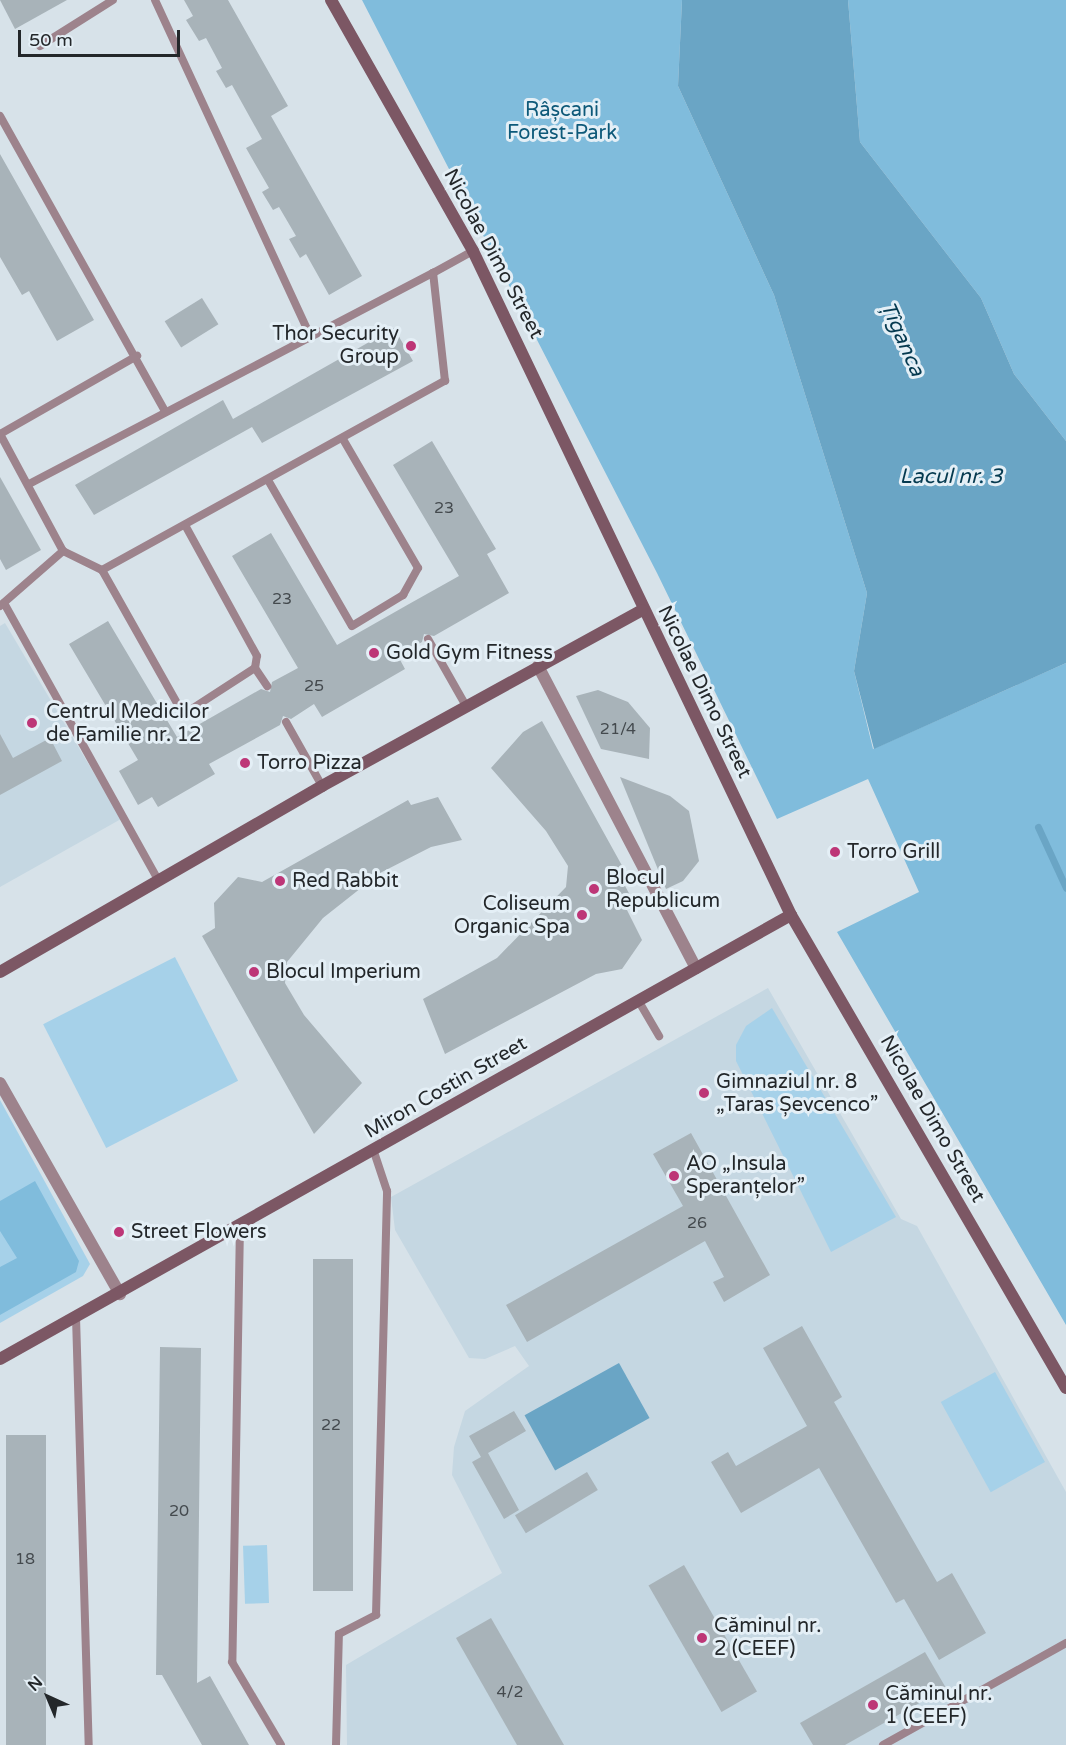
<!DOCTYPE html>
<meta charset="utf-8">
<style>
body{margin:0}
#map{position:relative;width:1066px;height:1745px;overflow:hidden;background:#d7e2e9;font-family:"Varela Round",sans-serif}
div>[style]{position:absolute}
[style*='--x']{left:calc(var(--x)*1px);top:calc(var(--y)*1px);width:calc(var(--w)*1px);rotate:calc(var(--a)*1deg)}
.built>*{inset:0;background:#c5d7e2}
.green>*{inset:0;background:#a6d1e9;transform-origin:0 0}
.forest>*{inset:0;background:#80bcdc}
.water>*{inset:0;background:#6aa5c5;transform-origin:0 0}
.stream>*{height:7px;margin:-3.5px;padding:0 3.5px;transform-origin:3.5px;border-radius:3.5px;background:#6aa5c5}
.building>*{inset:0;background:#a8b3b9;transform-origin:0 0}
.lane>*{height:8px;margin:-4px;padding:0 4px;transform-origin:4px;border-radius:4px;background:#9d838c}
.street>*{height:12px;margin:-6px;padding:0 6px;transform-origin:6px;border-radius:6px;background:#9d838c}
.secondary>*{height:12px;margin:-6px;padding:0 6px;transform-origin:6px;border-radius:6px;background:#7c5764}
.dots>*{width:16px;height:16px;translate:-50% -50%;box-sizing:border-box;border:3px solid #e4eff6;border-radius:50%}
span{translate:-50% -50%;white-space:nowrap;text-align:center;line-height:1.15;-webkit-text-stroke:6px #e4eff6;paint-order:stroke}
.number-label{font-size:16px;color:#444a4e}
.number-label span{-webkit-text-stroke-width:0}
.park-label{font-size:20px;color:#0d5979}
.street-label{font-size:20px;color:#23272a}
.poi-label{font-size:20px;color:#23272a}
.right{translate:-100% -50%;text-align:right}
.left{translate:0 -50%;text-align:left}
.water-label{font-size:21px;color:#053a50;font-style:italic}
.north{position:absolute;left:18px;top:1667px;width:60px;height:60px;-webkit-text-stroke:4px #e4eff6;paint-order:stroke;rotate:316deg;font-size:16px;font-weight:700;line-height:24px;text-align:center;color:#23272a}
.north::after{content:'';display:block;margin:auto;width:21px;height:27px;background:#23272a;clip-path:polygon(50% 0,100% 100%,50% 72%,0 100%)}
.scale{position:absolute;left:18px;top:30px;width:162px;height:27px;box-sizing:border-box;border:3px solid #23272a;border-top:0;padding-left:8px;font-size:18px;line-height:21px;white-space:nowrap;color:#23272a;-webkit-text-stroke:4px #e4eff6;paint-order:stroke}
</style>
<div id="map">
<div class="built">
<i style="clip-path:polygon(5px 623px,121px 819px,0 887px,0 626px)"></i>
<i style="clip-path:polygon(768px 988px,901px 1219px,917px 1226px,1066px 1492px,1066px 1745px,347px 1745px,346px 1665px,502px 1573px,452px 1475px,454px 1447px,465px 1411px,529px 1366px,515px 1346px,485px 1359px,469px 1358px,395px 1230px,391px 1197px)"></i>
</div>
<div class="green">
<i style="left:175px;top:957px;width:139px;height:148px;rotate:63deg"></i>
<i style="clip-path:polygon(772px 1008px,896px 1217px,831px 1252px,736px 1061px,736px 1045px,746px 1026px)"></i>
<i style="clip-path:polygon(0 1100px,90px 1264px,83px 1276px,0 1323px)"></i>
<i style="left:995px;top:1372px;width:103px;height:62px;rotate:61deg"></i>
<i style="left:267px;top:1545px;width:58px;height:24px;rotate:88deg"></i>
</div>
<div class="forest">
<i style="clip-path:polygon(362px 0,682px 0,678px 86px,774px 295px,867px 593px,854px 671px,873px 749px,1066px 663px,1066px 1325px,837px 932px,919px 892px,868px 779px,777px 819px,657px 573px)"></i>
<i style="clip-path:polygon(848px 0,1066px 0,1066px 441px,1014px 374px,981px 298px,860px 142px)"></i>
<i style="clip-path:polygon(35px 1181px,79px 1261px,76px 1272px,0 1315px,0 1267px,17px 1258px,0 1231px,0 1201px)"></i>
</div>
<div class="water">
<i style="clip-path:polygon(682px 0,848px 0,860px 142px,981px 298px,1014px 374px,1066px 441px,1066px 663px,874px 749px,854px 671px,867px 593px,774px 295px,678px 86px)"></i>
<i style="left:619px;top:1363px;width:63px;height:108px;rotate:61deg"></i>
</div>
<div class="stream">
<i style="--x:1038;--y:827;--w:67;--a:65.3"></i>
</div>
<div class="building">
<i style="clip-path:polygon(0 0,67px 0,15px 29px)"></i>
<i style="clip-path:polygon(184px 0,228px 0,288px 106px,271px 116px,362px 276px,329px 295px,306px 254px,300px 258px,289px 239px,296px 236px,279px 207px,273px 210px,262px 192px,269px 188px,246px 148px,262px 139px,232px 85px,226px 88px,216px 71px,222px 68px,206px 38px,199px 41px,186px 20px,193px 16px)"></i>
<i style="clip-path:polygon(0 154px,94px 320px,57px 341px,29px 291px,22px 295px,0 257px)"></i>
<i style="left:202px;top:298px;width:31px;height:44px;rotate:58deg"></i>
<i style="clip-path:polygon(394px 328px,413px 361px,262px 443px,252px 427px,94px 515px,75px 485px,223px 400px,233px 419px)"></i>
<i style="clip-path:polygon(432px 441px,496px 549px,487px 554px,509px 593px,434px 636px,424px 634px,422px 642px,398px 656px,405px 669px,322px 717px,314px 704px,291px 719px,283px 716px,280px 725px,209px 764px,215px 774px,158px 807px,152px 797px,138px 805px,119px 771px,138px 760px,69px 644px,108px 621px,177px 737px,261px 689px,270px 692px,272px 682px,298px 668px,232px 556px,271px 533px,337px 645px,409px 604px,459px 576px,393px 465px)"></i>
<i style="clip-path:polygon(0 477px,41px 550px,6px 570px,0 559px)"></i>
<i style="clip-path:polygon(598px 690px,628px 702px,650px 728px,649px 759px,601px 749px,576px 696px)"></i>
<i style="clip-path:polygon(542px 721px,625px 871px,624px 884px,637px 908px,627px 910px,642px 940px,622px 969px,596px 974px,445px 1054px,423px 999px,497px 958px,566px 887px,568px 866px,546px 831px,491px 768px,523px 732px)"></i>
<i style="clip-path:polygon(0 734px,13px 758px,50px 738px,62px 761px,0 795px)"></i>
<i style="clip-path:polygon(620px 777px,670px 796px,689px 811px,699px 861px,683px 881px,666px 889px)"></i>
<i style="clip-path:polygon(438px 797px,462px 840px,431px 847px,380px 873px,323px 918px,287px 962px,285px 983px,304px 1015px,362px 1083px,314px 1134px,202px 936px,215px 928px,214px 903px,238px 877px,262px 882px,408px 800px,411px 805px)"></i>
<i style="clip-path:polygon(691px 1133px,770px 1275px,724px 1302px,713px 1282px,724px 1277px,705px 1241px,527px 1342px,506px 1305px,683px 1206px,653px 1154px)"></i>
<i style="left:313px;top:1259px;width:40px;height:332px"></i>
<i style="clip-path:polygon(802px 1326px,842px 1397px,834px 1402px,937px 1582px,952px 1573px,986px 1633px,939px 1660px,904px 1599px,896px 1603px,819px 1468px,741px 1513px,711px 1462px,728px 1452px,736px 1466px,807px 1426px,763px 1348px)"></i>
<i style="clip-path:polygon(160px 1347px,201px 1348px,197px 1683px,210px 1676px,249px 1745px,202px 1745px,162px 1675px,156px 1675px)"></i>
<i style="clip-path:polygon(514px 1411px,526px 1431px,488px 1453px,519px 1510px,504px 1519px,472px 1462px,481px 1457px,469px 1436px)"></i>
<i style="left:6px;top:1435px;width:40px;height:310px"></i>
<i style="left:587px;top:1472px;width:21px;height:84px;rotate:59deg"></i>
<i style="left:684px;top:1565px;width:146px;height:41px;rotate:60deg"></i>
<i style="clip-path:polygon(491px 1618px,564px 1745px,517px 1745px,456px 1638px)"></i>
<i style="clip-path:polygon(925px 1652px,946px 1688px,845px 1745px,813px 1745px,800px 1723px)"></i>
</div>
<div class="lane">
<i style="--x:155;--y:0;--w:367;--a:65.2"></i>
<i style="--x:40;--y:46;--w:86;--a:-32.2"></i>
<i style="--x:0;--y:116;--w:336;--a:60.8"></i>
<i style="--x:0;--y:434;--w:133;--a:61.7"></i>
<i style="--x:63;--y:551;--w:43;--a:26"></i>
<i style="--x:102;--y:570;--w:392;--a:-28.9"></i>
<i style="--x:445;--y:381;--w:109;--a:-96.3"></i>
<i style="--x:433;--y:273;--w:46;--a:-28.8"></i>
<i style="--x:0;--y:434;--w:158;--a:-29.7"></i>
<i style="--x:268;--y:480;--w:168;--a:60.1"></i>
<i style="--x:352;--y:626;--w:60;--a:-31.3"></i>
<i style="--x:403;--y:595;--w:31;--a:-61"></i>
<i style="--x:418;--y:568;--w:149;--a:-120.2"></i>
<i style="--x:29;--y:484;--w:456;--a:-27.6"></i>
<i style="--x:102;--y:570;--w:155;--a:60.6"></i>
<i style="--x:178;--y:705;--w:13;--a:23"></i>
<i style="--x:190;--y:710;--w:77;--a:-32.9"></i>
<i style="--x:255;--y:668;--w:12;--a:-81"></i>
<i style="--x:257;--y:656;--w:149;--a:-118.8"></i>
<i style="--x:4;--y:603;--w:318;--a:60.9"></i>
<i style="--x:0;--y:606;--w:84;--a:-41.1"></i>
<i style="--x:428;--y:639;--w:77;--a:60.4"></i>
<i style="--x:255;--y:668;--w:22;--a:56"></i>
<i style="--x:286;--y:722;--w:73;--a:60.6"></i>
<i style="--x:638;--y:1000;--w:42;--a:59.7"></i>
<i style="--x:240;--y:1225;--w:437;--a:91"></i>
<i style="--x:232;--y:1662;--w:96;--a:59.4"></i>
<i style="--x:76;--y:1317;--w:428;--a:88.3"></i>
<i style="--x:336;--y:1745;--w:111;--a:-88.5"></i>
<i style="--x:339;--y:1634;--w:42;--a:-27.2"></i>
<i style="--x:376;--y:1615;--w:424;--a:-88.5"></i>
<i style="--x:387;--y:1191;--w:41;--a:-108.4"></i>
<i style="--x:883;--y:1745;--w:210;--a:-29.1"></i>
</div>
<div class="street">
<i style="--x:538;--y:666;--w:341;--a:62.4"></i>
<i style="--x:0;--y:1083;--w:243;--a:60.4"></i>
</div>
<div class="secondary">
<i style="--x:331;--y:0;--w:288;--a:60.5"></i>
<i style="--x:473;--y:251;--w:736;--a:64.41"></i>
<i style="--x:791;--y:915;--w:547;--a:59.83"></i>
<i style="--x:0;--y:972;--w:372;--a:-30"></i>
<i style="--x:322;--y:786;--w:365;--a:-28.8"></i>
<i style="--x:0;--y:1359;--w:907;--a:-29.31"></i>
</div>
<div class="dots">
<i style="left:411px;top:346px;background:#bd3677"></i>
<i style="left:374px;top:653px;background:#bd3677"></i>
<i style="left:32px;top:723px;background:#bd3677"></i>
<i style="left:245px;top:763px;background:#bd3677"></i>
<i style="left:835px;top:852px;background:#bd3677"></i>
<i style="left:280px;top:881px;background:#bd3677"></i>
<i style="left:594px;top:889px;background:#bd3677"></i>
<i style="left:582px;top:915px;background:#bd3677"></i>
<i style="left:254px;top:972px;background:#bd3677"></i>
<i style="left:704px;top:1093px;background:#bd3677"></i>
<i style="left:674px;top:1176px;background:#bd3677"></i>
<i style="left:119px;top:1232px;background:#bd3677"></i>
<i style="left:702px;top:1638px;background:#bd3677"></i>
<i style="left:873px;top:1705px;background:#bd3677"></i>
</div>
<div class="number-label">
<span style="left:444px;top:508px">23</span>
<span style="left:282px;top:599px">23</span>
<span style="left:314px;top:686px">25</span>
<span style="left:618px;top:729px">21/4</span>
<span style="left:697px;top:1223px">26</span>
<span style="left:331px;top:1425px">22</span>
<span style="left:179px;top:1511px">20</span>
<span style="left:25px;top:1559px">18</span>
<span style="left:510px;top:1692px">4/2</span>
</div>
<div class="park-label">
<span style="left:562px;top:122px">Râșcani<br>Forest-Park</span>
</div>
<div class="street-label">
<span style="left:493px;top:254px;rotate:62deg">Nicolae Dimo Street</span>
<span style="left:704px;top:692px;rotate:64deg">Nicolae Dimo Street</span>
<span style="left:446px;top:1088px;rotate:-30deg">Miron Costin Street</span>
<span style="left:932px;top:1119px;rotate:60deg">Nicolae Dimo Street</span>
</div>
<div class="poi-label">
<span class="right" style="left:399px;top:346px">Thor Security<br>Group</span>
<span class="left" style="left:386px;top:653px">Gold Gym Fitness</span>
<span class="left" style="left:46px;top:724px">Centrul Medicilor<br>de Familie nr. 12</span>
<span class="left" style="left:257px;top:763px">Torro Pizza</span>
<span class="left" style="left:847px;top:852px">Torro Grill</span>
<span class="left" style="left:606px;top:890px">Blocul<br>Republicum</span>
<span class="left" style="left:292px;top:881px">Red Rabbit</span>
<span class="right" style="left:570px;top:916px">Coliseum<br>Organic Spa</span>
<span class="left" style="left:266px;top:972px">Blocul Imperium</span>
<span class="left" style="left:716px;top:1094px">Gimnaziul nr. 8<br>„Taras Șevcenco”</span>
<span class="left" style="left:686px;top:1176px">AO „Insula<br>Speranțelor”</span>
<span class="left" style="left:131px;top:1232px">Street Flowers</span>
<span class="left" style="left:714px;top:1638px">Căminul nr.<br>2 (CEEF)</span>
<span class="left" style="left:885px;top:1706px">Căminul nr.<br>1 (CEEF)</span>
</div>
<div class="water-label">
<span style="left:902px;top:339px;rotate:66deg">Țîganca</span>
<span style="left:951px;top:477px">Lacul nr. 3</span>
</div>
<div class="north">N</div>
<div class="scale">50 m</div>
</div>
